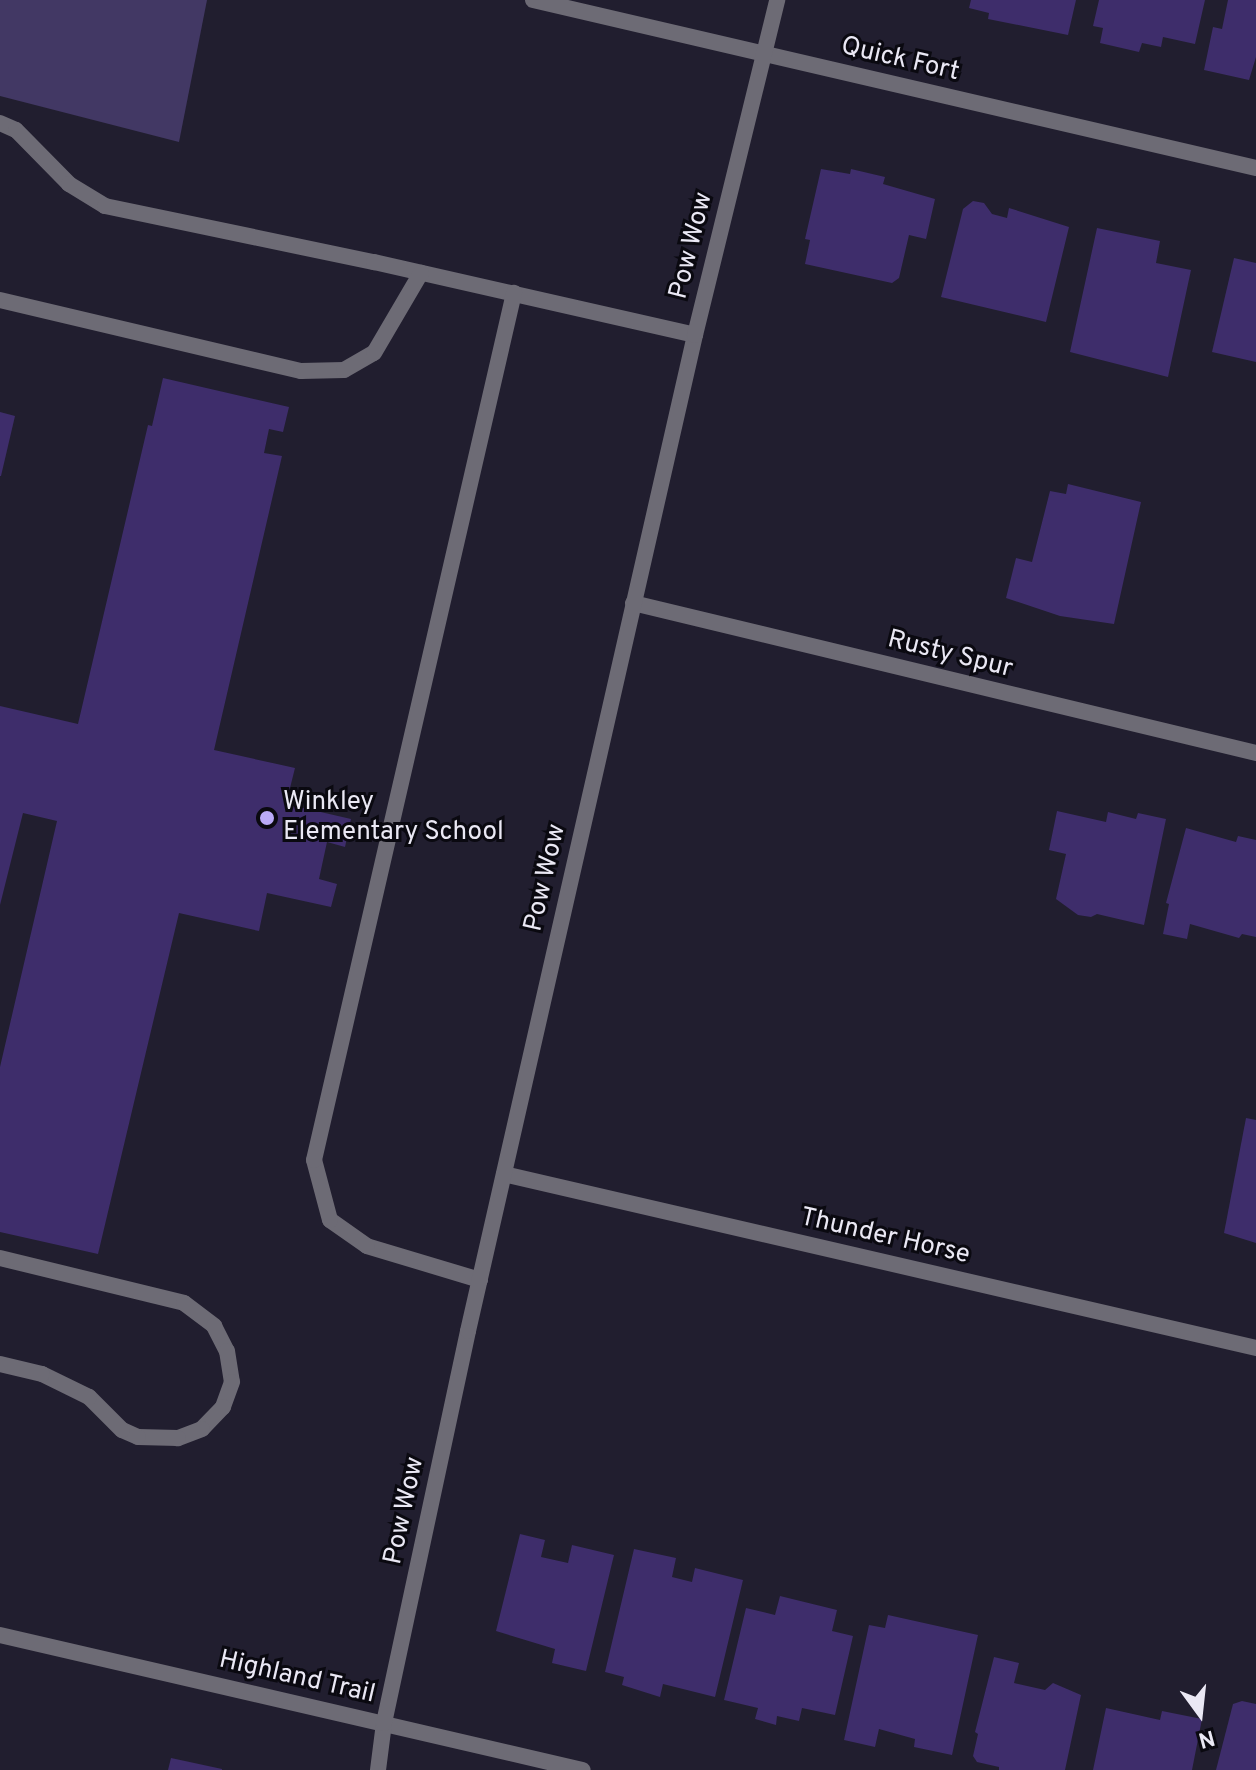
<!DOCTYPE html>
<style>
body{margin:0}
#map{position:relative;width:1256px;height:1770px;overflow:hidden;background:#211e2f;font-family:Overpass,sans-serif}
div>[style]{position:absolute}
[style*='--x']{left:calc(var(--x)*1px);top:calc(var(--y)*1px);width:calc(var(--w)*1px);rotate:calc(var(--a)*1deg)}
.green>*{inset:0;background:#423864}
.building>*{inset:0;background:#3e2d6b}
.service>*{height:16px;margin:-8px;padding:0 8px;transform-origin:8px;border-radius:8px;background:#6d6b75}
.minor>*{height:16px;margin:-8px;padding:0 8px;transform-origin:8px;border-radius:8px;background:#6d6b75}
.dots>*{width:22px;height:22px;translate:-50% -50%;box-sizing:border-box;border:4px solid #0a0910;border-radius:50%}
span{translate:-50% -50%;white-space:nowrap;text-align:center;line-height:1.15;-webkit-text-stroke:6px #0a0910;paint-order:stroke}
.street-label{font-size:26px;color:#eae8f4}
.poi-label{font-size:26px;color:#eae8f4}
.left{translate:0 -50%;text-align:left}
.north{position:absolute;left:1160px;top:1674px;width:80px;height:80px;-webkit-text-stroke:6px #0a0910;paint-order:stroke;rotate:165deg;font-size:22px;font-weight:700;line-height:32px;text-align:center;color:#eae8f4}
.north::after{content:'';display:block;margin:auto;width:28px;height:36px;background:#eae8f4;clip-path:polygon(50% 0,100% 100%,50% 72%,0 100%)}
</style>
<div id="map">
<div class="green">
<i style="clip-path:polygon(0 0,207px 0,179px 142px,0 96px)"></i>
</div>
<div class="building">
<i style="clip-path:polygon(971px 0,1076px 0,1068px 35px,988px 19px,989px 13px,969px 8px)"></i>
<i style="clip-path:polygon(1099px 0,1205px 0,1195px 44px,1163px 37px,1161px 47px,1142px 43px,1139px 52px,1100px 43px,1103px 28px,1093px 26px)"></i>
<i style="clip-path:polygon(1228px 0,1256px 0,1256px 57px,1249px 80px,1204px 70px,1213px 27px,1222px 29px)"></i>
<i style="clip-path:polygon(821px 169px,850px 174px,851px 169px,885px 177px,883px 184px,935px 199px,926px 239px,909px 235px,899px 278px,892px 283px,805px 264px,810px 240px,805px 239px)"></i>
<i style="clip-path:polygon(973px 201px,984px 203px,992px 214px,1007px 218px,1009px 208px,1069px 227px,1046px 322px,941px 297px,963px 209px)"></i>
<i style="clip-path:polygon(1097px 228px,1160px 241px,1156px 263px,1191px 270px,1168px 377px,1070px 352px)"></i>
<i style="clip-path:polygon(1234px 258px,1256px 263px,1256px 362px,1212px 352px)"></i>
<i style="clip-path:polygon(163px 378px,289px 407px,283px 432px,269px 429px,264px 453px,282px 456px,214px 750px,295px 768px,286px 804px,351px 819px,345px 847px,327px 842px,319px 879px,337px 884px,331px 907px,267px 893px,259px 931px,179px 913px,98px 1254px,0 1232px,0 1067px,57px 821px,23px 813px,0 905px,0 706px,78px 724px,148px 425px,152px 426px)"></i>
<i style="clip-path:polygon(0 412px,15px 416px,1px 476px,0 476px)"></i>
<i style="clip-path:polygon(1068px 484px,1141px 502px,1114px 624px,1060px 616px,1006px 598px,1016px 558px,1032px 562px,1050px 491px,1066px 494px)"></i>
<i style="clip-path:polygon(1057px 811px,1106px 822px,1108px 812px,1136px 819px,1138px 813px,1166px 819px,1144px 925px,1097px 914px,1091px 917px,1078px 915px,1056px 899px,1066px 854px,1049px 850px)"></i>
<i style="clip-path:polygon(1186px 828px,1236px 842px,1238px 836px,1256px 840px,1256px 937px,1242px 934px,1239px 938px,1190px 924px,1187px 939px,1163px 934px,1169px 904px,1166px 903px)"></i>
<i style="clip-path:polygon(1246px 1118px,1256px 1120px,1256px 1243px,1224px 1233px)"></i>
<i style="clip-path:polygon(520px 1534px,545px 1540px,541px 1557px,568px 1563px,572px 1545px,614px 1555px,586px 1671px,552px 1663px,555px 1649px,496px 1631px)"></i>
<i style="clip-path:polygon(634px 1549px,676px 1558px,672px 1577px,692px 1582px,695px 1568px,743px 1580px,715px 1697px,663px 1684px,660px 1697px,622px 1685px,624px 1677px,605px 1672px)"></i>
<i style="clip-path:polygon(780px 1596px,837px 1610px,832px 1631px,853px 1636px,835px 1715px,802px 1708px,799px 1721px,777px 1716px,776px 1725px,755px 1719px,758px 1708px,724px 1700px,746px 1608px,775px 1615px)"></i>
<i style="clip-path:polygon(888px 1615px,978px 1635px,952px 1755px,914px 1747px,915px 1739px,879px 1729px,875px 1747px,844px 1740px,869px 1625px,885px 1628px)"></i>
<i style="clip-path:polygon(994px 1657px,1019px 1663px,1014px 1683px,1045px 1690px,1053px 1683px,1081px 1695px,1065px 1770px,999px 1770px,999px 1767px,977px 1762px,973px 1756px,978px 1734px,975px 1732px)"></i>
<i style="clip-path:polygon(1242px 1701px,1256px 1704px,1256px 1770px,1216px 1770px,1233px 1704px)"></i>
<i style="clip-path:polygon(1106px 1708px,1160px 1720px,1162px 1711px,1202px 1719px,1192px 1770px,1093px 1770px)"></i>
<i style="clip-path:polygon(171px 1758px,222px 1769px,222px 1770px,168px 1770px)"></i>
</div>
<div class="service">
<i style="--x:0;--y:123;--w:17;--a:24"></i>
<i style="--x:16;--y:130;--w:76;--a:45.5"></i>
<i style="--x:69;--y:184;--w:42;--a:31.4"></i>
<i style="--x:105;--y:206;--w:275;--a:11.8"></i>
<i style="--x:374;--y:262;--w:329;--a:12.8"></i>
<i style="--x:0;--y:300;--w:309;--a:13.3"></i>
<i style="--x:301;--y:371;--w:43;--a:-1.3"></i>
<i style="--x:344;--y:370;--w:34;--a:-30"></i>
<i style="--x:374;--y:353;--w:93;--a:-59.6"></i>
<i style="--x:0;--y:1258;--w:189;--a:13.7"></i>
<i style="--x:184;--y:1303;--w:38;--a:37"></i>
<i style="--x:214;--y:1326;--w:28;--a:63"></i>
<i style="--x:227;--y:1351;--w:31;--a:81"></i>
<i style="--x:232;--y:1382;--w:27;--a:110"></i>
<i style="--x:223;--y:1407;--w:30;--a:134"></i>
<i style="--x:202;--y:1429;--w:26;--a:159"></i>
<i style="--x:178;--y:1438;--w:40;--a:-178.6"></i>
<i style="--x:138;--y:1437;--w:17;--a:-156"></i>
<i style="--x:122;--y:1430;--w:47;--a:-135"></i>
<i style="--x:89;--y:1397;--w:52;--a:-153.9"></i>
<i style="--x:42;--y:1374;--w:43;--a:-166.6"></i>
<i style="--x:480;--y:1280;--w:118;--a:-163.3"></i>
<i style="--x:367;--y:1246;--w:45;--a:-144.9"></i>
<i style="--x:330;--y:1220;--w:62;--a:-104.9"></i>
<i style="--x:314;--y:1160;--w:890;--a:-77.01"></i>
</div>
<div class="minor">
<i style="--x:533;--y:0;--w:742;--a:13.08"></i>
<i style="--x:633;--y:603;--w:641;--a:13.54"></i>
<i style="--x:504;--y:1174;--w:772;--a:13.03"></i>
<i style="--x:0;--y:1635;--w:598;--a:13.04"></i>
<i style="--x:378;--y:1770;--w:47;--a:-82.7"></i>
<i style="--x:384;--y:1723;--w:401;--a:-77.9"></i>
<i style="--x:468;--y:1331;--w:1022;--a:-77.16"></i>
<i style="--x:695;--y:335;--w:345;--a:-76.2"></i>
</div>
<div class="dots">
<i style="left:267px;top:818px;background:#baaaf7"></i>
</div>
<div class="street-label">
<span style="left:900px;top:60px;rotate:13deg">Quick Fort</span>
<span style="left:692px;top:246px;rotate:-76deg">Pow Wow</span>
<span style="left:950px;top:655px;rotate:14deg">Rusty Spur</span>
<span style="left:546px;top:878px;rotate:-77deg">Pow Wow</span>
<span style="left:885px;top:1237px;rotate:13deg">Thunder Horse</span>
<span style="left:405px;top:1511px;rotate:-78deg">Pow Wow</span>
<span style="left:297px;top:1678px;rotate:13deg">Highland Trail</span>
</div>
<div class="poi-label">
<span class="left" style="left:283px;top:818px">Winkley<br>Elementary School</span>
</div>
<div class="north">N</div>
</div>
